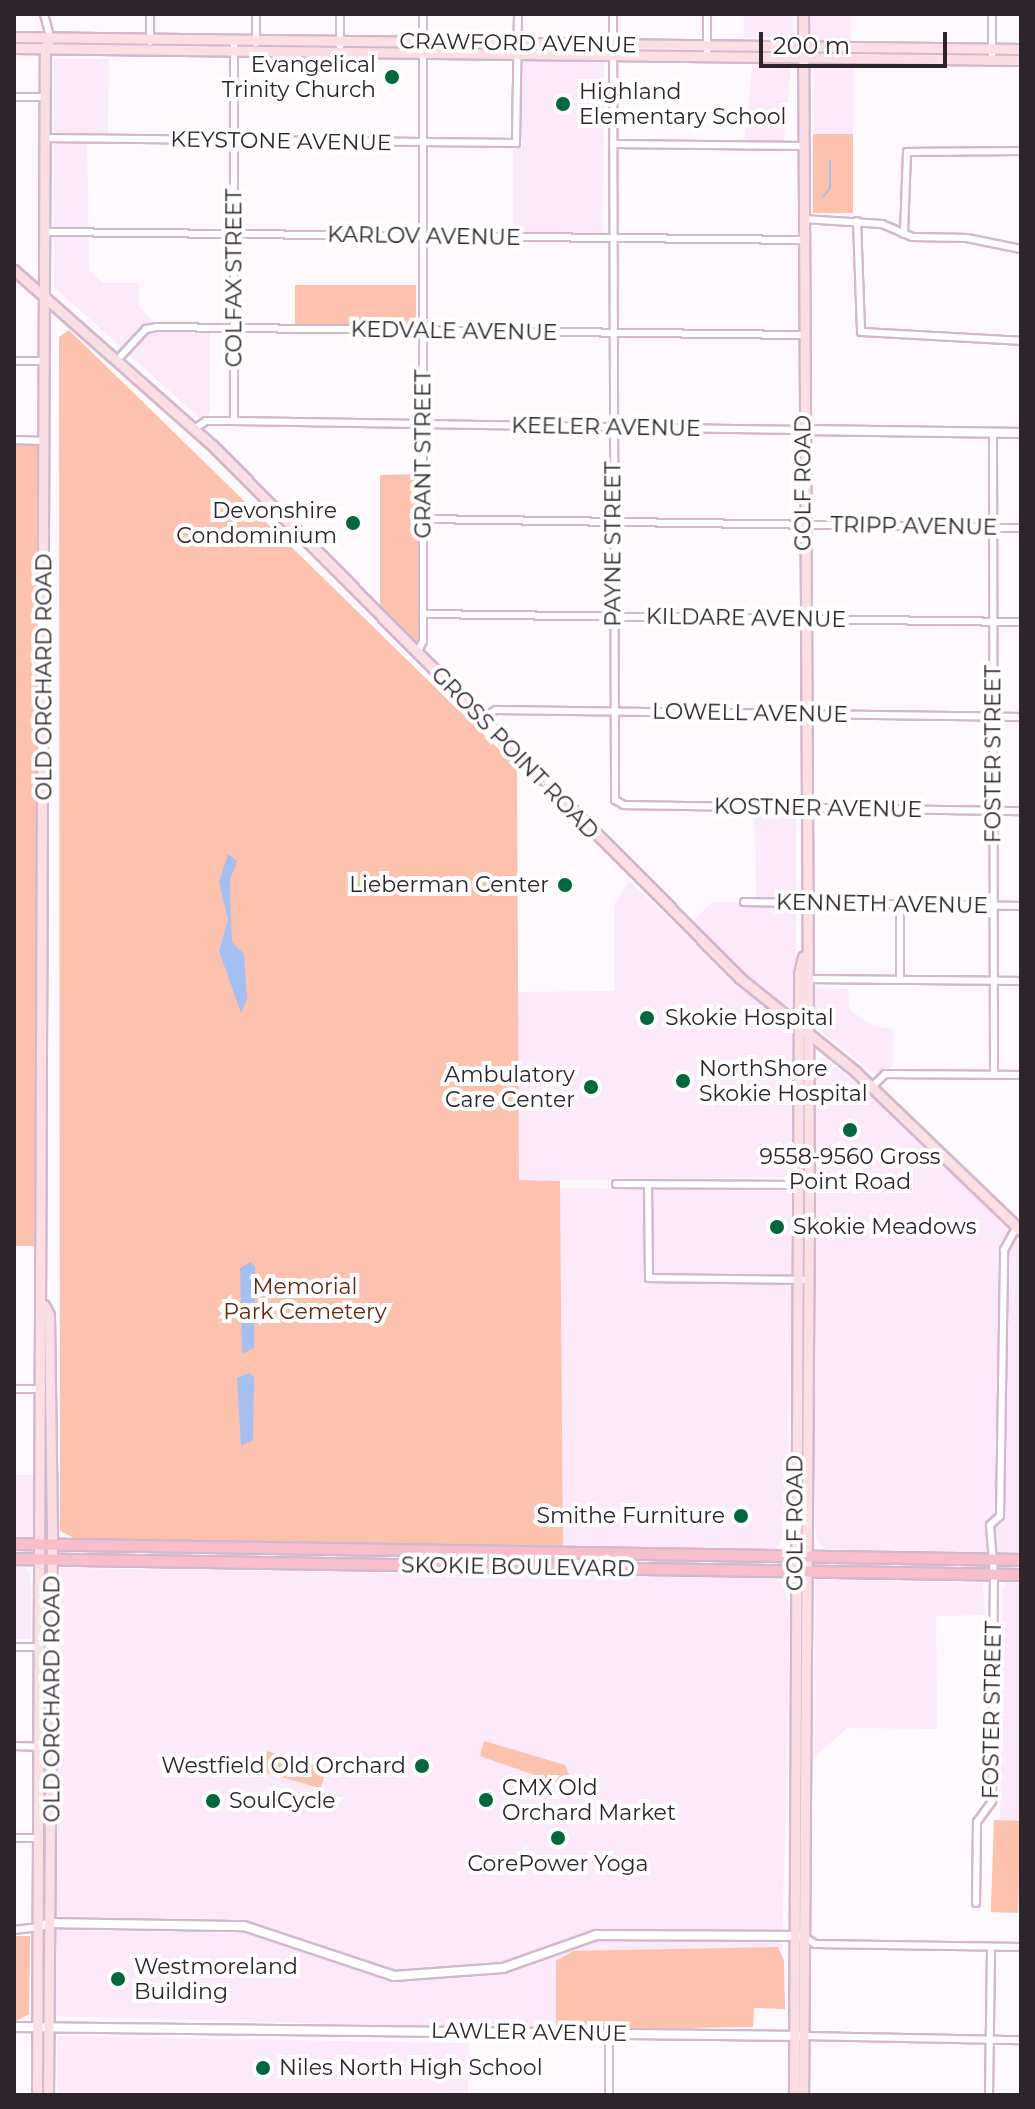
<!DOCTYPE html>
<style>
body{margin:0}
#map{position:relative;width:1035px;height:2109px;overflow:hidden;background:#fef9fd;font-family:Montserrat,sans-serif}
div>[style]{position:absolute}
[style*='--x']{left:calc(var(--x)*1px);top:calc(var(--y)*1px);width:calc(var(--w)*1px);rotate:calc(var(--a)*1deg)}
.built>*{inset:0;background:#fce9f9;transform-origin:0 0}
.green>*{inset:0;background:#fcc2ad;transform-origin:0 0}
.water>*{inset:0;background:#a4c0f2}
.stream>*{height:2px;margin:-1px;padding:0 1px;transform-origin:1px;border-radius:1px;background:#a4c0f2}
.roads{filter:drop-shadow(2px 0 #d2b9ce) drop-shadow(-2px 0 #d2b9ce) drop-shadow(0 2px #d2b9ce) drop-shadow(0 -2px #d2b9ce)}
.minor>*{height:6px;margin:-3px;padding:0 3px;transform-origin:3px;border-radius:3px;background:#fff}
.tertiary>*{height:8px;margin:-4px;padding:0 4px;transform-origin:4px;border-radius:4px;background:#fff}
.secondary>*{height:9px;margin:-4.5px;padding:0 4.5px;transform-origin:4.5px;border-radius:4.5px;background:#fbdfe5}
.primary>*{height:10px;margin:-5px;padding:0 5px;transform-origin:5px;border-radius:5px;background:#f8becb}
.dots>*{width:22px;height:22px;translate:-50% -50%;box-sizing:border-box;border:4px solid #fff;border-radius:50%}
span{translate:-50% -50%;white-space:nowrap;text-align:center;line-height:1.15;-webkit-text-stroke:8px #fff;paint-order:stroke}
.street-label{font-size:22px;color:#2d242c}
.poi-label{font-size:22px;color:#2d242c}
.right{translate:-100% -50%;text-align:right}
.left{translate:0 -50%;text-align:left}
.park-label{font-size:22px;color:#65270e}
.frame{position:absolute;inset:0;border:16px solid #2d242c;pointer-events:none}
.scale{position:absolute;left:759px;top:32px;width:188px;height:36px;box-sizing:border-box;border:4px solid #2d242c;border-top:0;padding-left:10px;font-size:24px;line-height:28px;white-space:nowrap;color:#2d242c;-webkit-text-stroke:6px #fff;paint-order:stroke}
</style>
<div id="map">
<div class="built">
<i style="left:744px;top:14px;width:49px;height:23px"></i>
<i style="left:810px;top:14px;width:41px;height:27px"></i>
<i style="clip-path:polygon(54px 59px,109px 59px,108px 135px,87px 136px,89px 270px,103px 283px,139px 283px,139px 306px,158px 328px,210px 329px,210px 413px,203px 421px,54px 287px)"></i>
<i style="left:753px;top:59px;width:39px;height:88px;rotate:6deg"></i>
<i style="clip-path:polygon(522px 60px,604px 60px,603px 234px,513px 233px,513px 147px,522px 147px)"></i>
<i style="left:853px;top:61px;width:73px;height:39px;rotate:90deg"></i>
<i style="clip-path:polygon(755px 812px,796px 813px,796px 1019px,690px 924px,712px 902px,756px 902px)"></i>
<i style="clip-path:polygon(629px 881px,795px 1034px,792px 1172px,786px 1177px,519px 1181px,518px 992px,614px 991px,614px 906px)"></i>
<i style="clip-path:polygon(815px 988px,848px 989px,849px 1009px,874px 1027px,893px 1029px,893px 1065px,879px 1078px,815px 1026px)"></i>
<i style="clip-path:polygon(823px 1058px,879px 1100px,1021px 1243px,1021px 1554px,825px 1549px,817px 1540px,811px 1496px,812px 1066px)"></i>
<i style="clip-path:polygon(560px 1188px,795px 1191px,786px 1534px,775px 1549px,563px 1548px)"></i>
<i style="left:14px;top:1475px;width:21px;height:66px"></i>
<i style="clip-path:polygon(14px 1565px,26px 1568px,30px 1576px,31px 1639px,14px 1639px)"></i>
<i style="clip-path:polygon(61px 1568px,774px 1578px,785px 1585px,790px 1616px,782px 1952px,777px 1947px,556px 1961px,556px 2030px,55px 2016px,55px 1930px,239px 1933px,238px 1921px,56px 1916px)"></i>
<i style="clip-path:polygon(815px 1580px,982px 1583px,986px 1615px,936px 1616px,937px 1729px,847px 1728px,815px 1757px)"></i>
<i style="clip-path:polygon(1007px 1580px,1021px 1580px,1021px 1821px,1000px 1820px,1003px 1589px)"></i>
<i style="left:58px;top:2036px;width:411px;height:59px;rotate:1deg"></i>
</div>
<div class="green">
<i style="left:813px;top:134px;width:40px;height:79px"></i>
<i style="left:295px;top:285px;width:121px;height:40px"></i>
<i style="clip-path:polygon(69px 330px,517px 767px,519px 1180px,560px 1181px,563px 1548px,76px 1539px,60px 1531px,59px 337px)"></i>
<i style="clip-path:polygon(14px 445px,39px 445px,38px 1242px,33px 1246px,14px 1246px)"></i>
<i style="clip-path:polygon(420px 474px,420px 641px,418px 643px,380px 609px,380px 475px)"></i>
<i style="clip-path:polygon(484px 1741px,565px 1765px,569px 1775px,560px 1784px,480px 1756px)"></i>
<i style="left:267px;top:1751px;width:62px;height:21px;rotate:16deg"></i>
<i style="left:994px;top:1820px;width:27px;height:92px;rotate:2deg"></i>
<i style="clip-path:polygon(14px 1936px,30px 1936px,29px 2014px,14px 2022px)"></i>
<i style="clip-path:polygon(778px 1947px,784px 1960px,785px 2009px,754px 2008px,753px 2027px,556px 2030px,556px 1961px,573px 1951px)"></i>
</div>
<div class="water">
<i style="clip-path:polygon(228px 854px,237px 861px,230px 880px,231px 918px,232px 942px,244px 954px,247px 999px,241px 1013px,219px 951px,228px 920px,219px 882px)"></i>
<i style="clip-path:polygon(251px 1262px,255px 1267px,254px 1348px,242px 1354px,240px 1268px)"></i>
<i style="clip-path:polygon(250px 1373px,254px 1378px,253px 1440px,241px 1446px,237px 1378px)"></i>
</div>
<div class="stream">
<i style="--x:823;--y:197;--w:11;--a:-52"></i>
<i style="--x:830;--y:188;--w:28;--a:-90"></i>
</div>
<div class="roads">
<div class="minor">
<i style="--x:44;--y:14;--w:24;--a:75"></i>
<i style="--x:150;--y:14;--w:28;--a:90"></i>
<i style="--x:256;--y:14;--w:29;--a:90"></i>
<i style="--x:340;--y:14;--w:37;--a:90"></i>
<i style="--x:613;--y:14;--w:786;--a:89.85"></i>
<i style="--x:615;--y:800;--w:10;--a:29"></i>
<i style="--x:624;--y:805;--w:397;--a:0.9"></i>
<i style="--x:707;--y:14;--w:41;--a:90"></i>
<i style="--x:992;--y:14;--w:46;--a:90"></i>
<i style="--x:14;--y:97;--w:31;--a:0"></i>
<i style="--x:45;--y:138;--w:471;--a:0.6"></i>
<i style="--x:516;--y:143;--w:129;--a:-89.1"></i>
<i style="--x:613;--y:144;--w:190;--a:0.6"></i>
<i style="--x:803;--y:219;--w:79;--a:3.6"></i>
<i style="--x:882;--y:224;--w:33;--a:23"></i>
<i style="--x:912;--y:237;--w:55;--a:1"></i>
<i style="--x:967;--y:238;--w:55;--a:11.5"></i>
<i style="--x:857;--y:221;--w:111;--a:87.9"></i>
<i style="--x:861;--y:332;--w:160;--a:3.2"></i>
<i style="--x:45;--y:232;--w:758;--a:0.6"></i>
<i style="--x:904;--y:234;--w:82;--a:-87.9"></i>
<i style="--x:907;--y:152;--w:114;--a:-0.5"></i>
<i style="--x:118;--y:359;--w:41;--a:-47"></i>
<i style="--x:146;--y:329;--w:10;--a:-11"></i>
<i style="--x:156;--y:327;--w:647;--a:0.71"></i>
<i style="--x:14;--y:361;--w:30;--a:0"></i>
<i style="--x:234;--y:421;--w:381;--a:-90"></i>
<i style="--x:194;--y:429;--w:14;--a:-34"></i>
<i style="--x:206;--y:421;--w:28;--a:0"></i>
<i style="--x:234;--y:421;--w:569;--a:0.91"></i>
<i style="--x:993;--y:433;--w:642;--a:89.91"></i>
<i style="--x:14;--y:440;--w:30;--a:2"></i>
<i style="--x:423;--y:519;--w:598;--a:0.86"></i>
<i style="--x:423;--y:614;--w:598;--a:0.77"></i>
<i style="--x:417;--y:653;--w:13;--a:-63"></i>
<i style="--x:423;--y:641;--w:627;--a:-90"></i>
<i style="--x:482;--y:718;--w:16;--a:-30"></i>
<i style="--x:496;--y:710;--w:525;--a:0.76"></i>
<i style="--x:744;--y:902;--w:277;--a:0.8"></i>
<i style="--x:900;--y:904;--w:76;--a:90"></i>
<i style="--x:808;--y:979;--w:213;--a:0.5"></i>
<i style="--x:872;--y:1087;--w:18;--a:-45"></i>
<i style="--x:885;--y:1074;--w:136;--a:0.4"></i>
<i style="--x:616;--y:1184;--w:183;--a:0.3"></i>
<i style="--x:648;--y:1184;--w:94;--a:89.4"></i>
<i style="--x:649;--y:1278;--w:160;--a:0.7"></i>
<i style="--x:14;--y:1389;--w:28;--a:0"></i>
<i style="--x:14;--y:1647;--w:25;--a:0"></i>
<i style="--x:14;--y:1746;--w:38;--a:2"></i>
<i style="--x:14;--y:1838;--w:24;--a:0"></i>
<i style="--x:976;--y:1903;--w:81;--a:-89.3"></i>
<i style="--x:977;--y:1822;--w:26;--a:-54"></i>
<i style="--x:992;--y:1801;--w:226;--a:-89.5"></i>
<i style="--x:994;--y:1575;--w:50;--a:-94.6"></i>
<i style="--x:990;--y:1525;--w:13;--a:-42"></i>
<i style="--x:1000;--y:1516;--w:266;--a:-89.1"></i>
<i style="--x:1004;--y:1250;--w:26;--a:-61"></i>
<i style="--x:14;--y:1930;--w:23;--a:-7"></i>
<i style="--x:803;--y:1936;--w:14;--a:34"></i>
<i style="--x:815;--y:1944;--w:206;--a:0.8"></i>
<i style="--x:609;--y:2033;--w:62;--a:90"></i>
<i style="--x:803;--y:2036;--w:218;--a:1.1"></i>
<i style="--x:989;--y:2095;--w:148;--a:-89.2"></i>
</div>
<div class="tertiary">
<i style="--x:803;--y:430;--w:218;--a:0.8"></i>
<i style="--x:37;--y:1927;--w:13;--a:-18"></i>
<i style="--x:49;--y:1923;--w:195;--a:0.9"></i>
<i style="--x:244;--y:1926;--w:158;--a:18.4"></i>
<i style="--x:394;--y:1976;--w:109;--a:-4.2"></i>
<i style="--x:503;--y:1968;--w:99;--a:-19.5"></i>
<i style="--x:596;--y:1935;--w:205;--a:0.3"></i>
<i style="--x:14;--y:2027;--w:787;--a:0.66"></i>
</div>
<div class="secondary">
<i style="--x:803;--y:14;--w:1187;--a:89.71"></i>
<i style="--x:809;--y:1201;--w:894;--a:90.38"></i>
<i style="--x:14;--y:37;--w:1007;--a:0.68"></i>
<i style="--x:14;--y:48;--w:1007;--a:0.68"></i>
<i style="--x:14;--y:270;--w:264;--a:41.5"></i>
<i style="--x:212;--y:445;--w:750;--a:45.27"></i>
<i style="--x:740;--y:978;--w:149;--a:39"></i>
<i style="--x:856;--y:1072;--w:229;--a:43.9"></i>
<i style="--x:44;--y:1305;--w:11;--a:63"></i>
<i style="--x:49;--y:1315;--w:223;--a:89.2"></i>
<i style="--x:52;--y:1538;--w:557;--a:90.41"></i>
<i style="--x:37;--y:2095;--w:2047;--a:-89.78"></i>
<i style="--x:45;--y:48;--w:11;--a:-63"></i>
<i style="--x:794;--y:2095;--w:1121;--a:-89.74"></i>
<i style="--x:799;--y:974;--w:18;--a:-77"></i>
</div>
<div class="primary">
<i style="--x:14;--y:1544;--w:1007;--a:0.91"></i>
<i style="--x:14;--y:1559;--w:1007;--a:0.91"></i>
</div>
</div>
<div class="dots">
<i style="left:392px;top:77px;background:#00683e"></i>
<i style="left:563px;top:104px;background:#00683e"></i>
<i style="left:353px;top:523px;background:#00683e"></i>
<i style="left:565px;top:885px;background:#00683e"></i>
<i style="left:647px;top:1018px;background:#00683e"></i>
<i style="left:683px;top:1081px;background:#00683e"></i>
<i style="left:591px;top:1087px;background:#00683e"></i>
<i style="left:850px;top:1130px;background:#00683e"></i>
<i style="left:777px;top:1227px;background:#00683e"></i>
<i style="left:741px;top:1516px;background:#00683e"></i>
<i style="left:422px;top:1766px;background:#00683e"></i>
<i style="left:486px;top:1800px;background:#00683e"></i>
<i style="left:213px;top:1801px;background:#00683e"></i>
<i style="left:558px;top:1838px;background:#00683e"></i>
<i style="left:118px;top:1979px;background:#00683e"></i>
<i style="left:263px;top:2068px;background:#00683e"></i>
</div>
<div class="street-label">
<span style="left:518px;top:43px;rotate:1deg">CRAWFORD AVENUE</span>
<span style="left:281px;top:141px;rotate:1deg">KEYSTONE AVENUE</span>
<span style="left:424px;top:236px;rotate:1deg">KARLOV AVENUE</span>
<span style="left:234px;top:278px;rotate:-90deg">COLFAX STREET</span>
<span style="left:454px;top:331px;rotate:1deg">KEDVALE AVENUE</span>
<span style="left:606px;top:427px;rotate:1deg">KEELER AVENUE</span>
<span style="left:423px;top:454px;rotate:-90deg">GRANT STREET</span>
<span style="left:803px;top:483px;rotate:-90deg">GOLF ROAD</span>
<span style="left:914px;top:526px;rotate:1deg">TRIPP AVENUE</span>
<span style="left:613px;top:544px;rotate:-90deg">PAYNE STREET</span>
<span style="left:746px;top:618px;rotate:1deg">KILDARE AVENUE</span>
<span style="left:44px;top:677px;rotate:-90deg">OLD ORCHARD ROAD</span>
<span style="left:750px;top:713px;rotate:1deg">LOWELL AVENUE</span>
<span style="left:515px;top:753px;rotate:46deg">GROSS POINT ROAD</span>
<span style="left:993px;top:754px;rotate:-90deg">FOSTER STREET</span>
<span style="left:818px;top:808px;rotate:1deg">KOSTNER AVENUE</span>
<span style="left:882px;top:904px;rotate:1deg">KENNETH AVENUE</span>
<span style="left:795px;top:1523px;rotate:-90deg">GOLF ROAD</span>
<span style="left:518px;top:1567px;rotate:1deg">SKOKIE BOULEVARD</span>
<span style="left:52px;top:1699px;rotate:-90deg">OLD ORCHARD ROAD</span>
<span style="left:992px;top:1710px;rotate:-89deg">FOSTER STREET</span>
<span style="left:529px;top:2032px;rotate:1deg">LAWLER AVENUE</span>
</div>
<div class="poi-label">
<span class="right" style="left:376px;top:77px">Evangelical<br>Trinity Church</span>
<span class="left" style="left:579px;top:104px">Highland<br>Elementary School</span>
<span class="right" style="left:337px;top:523px">Devonshire<br>Condominium</span>
<span class="right" style="left:549px;top:885px">Lieberman Center</span>
<span class="left" style="left:665px;top:1018px">Skokie Hospital</span>
<span class="left" style="left:699px;top:1081px">NorthShore<br>Skokie Hospital</span>
<span class="right" style="left:575px;top:1087px">Ambulatory<br>Care Center</span>
<span style="left:850px;top:1169px">9558-9560 Gross<br>Point Road</span>
<span class="left" style="left:793px;top:1227px">Skokie Meadows</span>
<span class="right" style="left:725px;top:1516px">Smithe Furniture</span>
<span class="right" style="left:406px;top:1766px">Westfield Old Orchard</span>
<span class="left" style="left:502px;top:1800px">CMX Old<br>Orchard Market</span>
<span class="left" style="left:229px;top:1801px">SoulCycle</span>
<span style="left:558px;top:1864px">CorePower Yoga</span>
<span class="left" style="left:134px;top:1979px">Westmoreland<br>Building</span>
<span class="left" style="left:279px;top:2068px">Niles North High School</span>
</div>
<div class="park-label">
<span style="left:305px;top:1299px">Memorial<br>Park Cemetery</span>
</div>
<div class="frame"></div>
<div class="scale">200 m</div>
</div>
